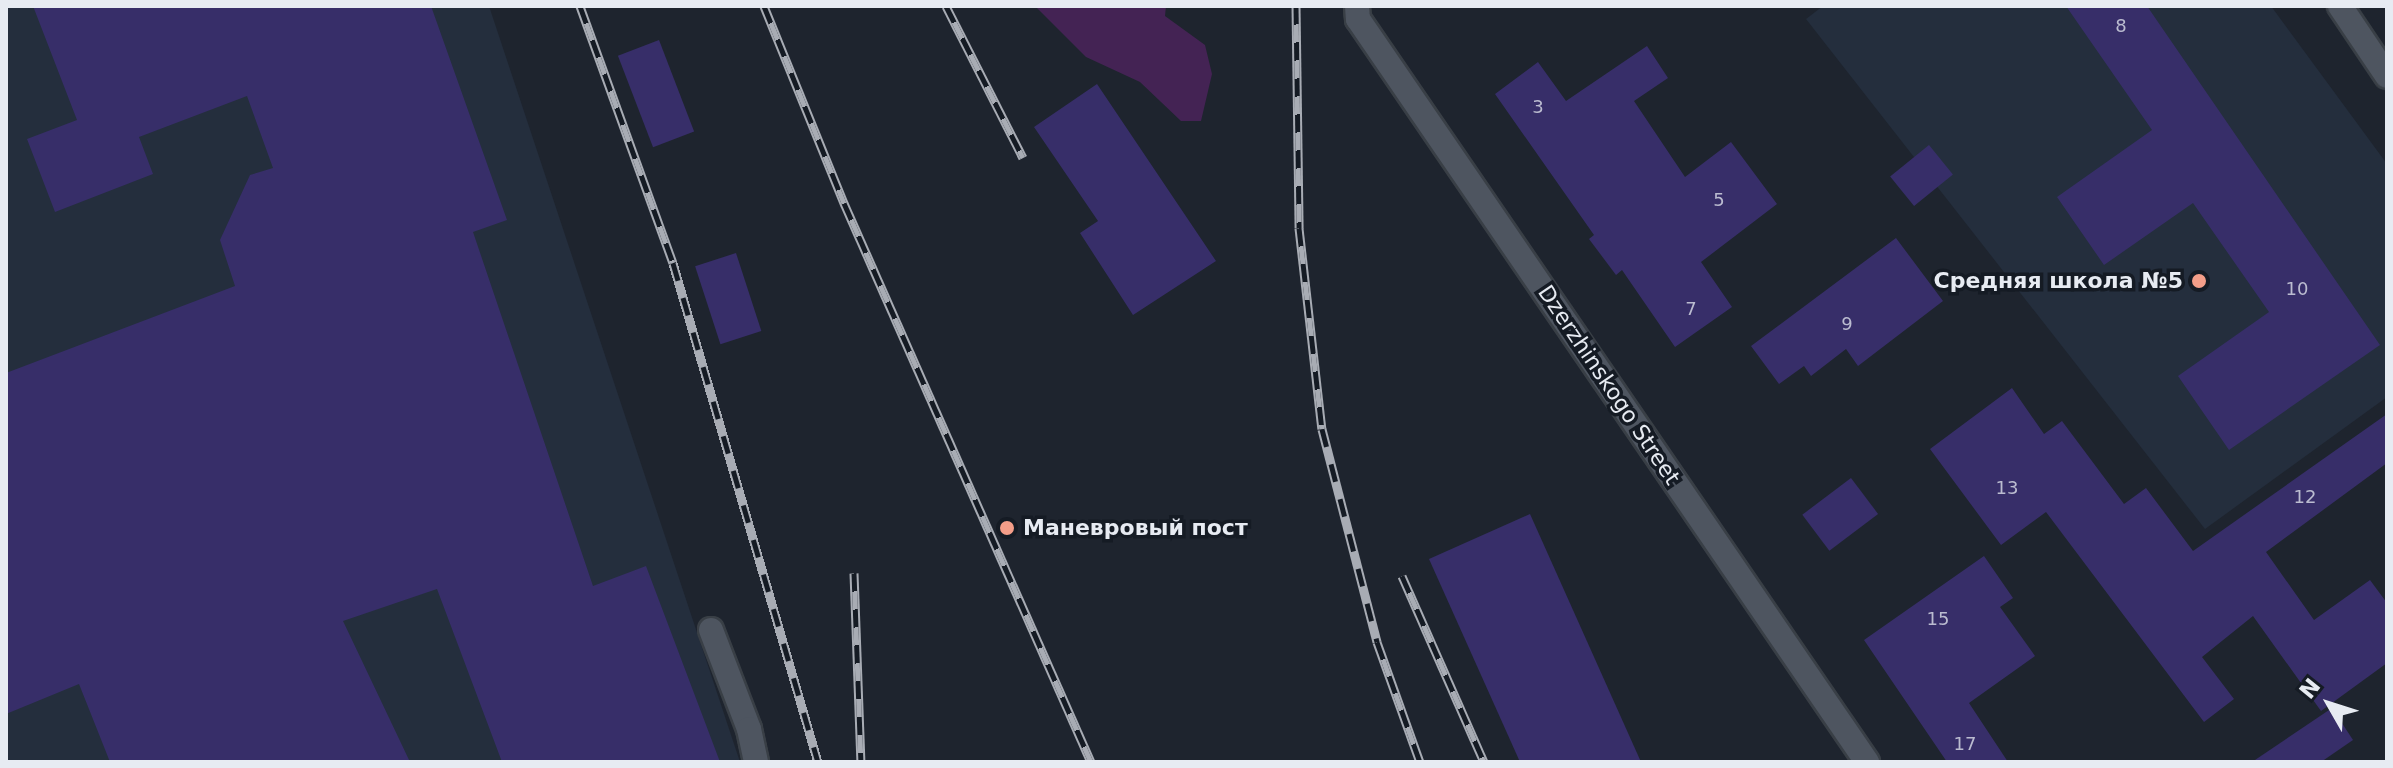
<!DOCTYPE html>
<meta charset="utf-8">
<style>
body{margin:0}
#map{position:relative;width:2393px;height:768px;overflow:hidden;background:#1e242e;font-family:"DejaVu Sans",sans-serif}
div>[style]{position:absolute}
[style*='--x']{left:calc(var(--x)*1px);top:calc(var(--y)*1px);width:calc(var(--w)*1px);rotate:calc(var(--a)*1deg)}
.built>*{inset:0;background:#242e3d}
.green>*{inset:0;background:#442354}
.building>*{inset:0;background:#372e69;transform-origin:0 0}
.roads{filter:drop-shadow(2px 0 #393f46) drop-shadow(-2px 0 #393f46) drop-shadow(0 2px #393f46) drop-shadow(0 -2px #393f46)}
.minor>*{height:24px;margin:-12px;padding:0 12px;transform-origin:12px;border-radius:12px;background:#4e5560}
.rail>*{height:9px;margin-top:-4.5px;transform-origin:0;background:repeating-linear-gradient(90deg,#151b24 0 18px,#a8acb4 0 36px);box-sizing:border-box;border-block:2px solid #a8acb4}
.dots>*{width:22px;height:22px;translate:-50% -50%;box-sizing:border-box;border:4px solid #151b24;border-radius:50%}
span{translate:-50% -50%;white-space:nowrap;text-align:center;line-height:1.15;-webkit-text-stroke:7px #151b24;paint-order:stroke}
.number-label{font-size:18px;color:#bbbcd0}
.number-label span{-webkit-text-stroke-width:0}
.poi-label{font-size:22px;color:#e7ebf2;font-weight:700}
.right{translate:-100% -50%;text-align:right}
.left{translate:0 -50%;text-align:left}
.street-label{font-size:22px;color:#e7ebf2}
.frame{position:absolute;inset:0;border:8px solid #e7ebf2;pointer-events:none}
.north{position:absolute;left:2289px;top:664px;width:80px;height:80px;-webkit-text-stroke:6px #151b24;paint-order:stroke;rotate:309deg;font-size:22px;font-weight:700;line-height:32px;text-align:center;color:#e7ebf2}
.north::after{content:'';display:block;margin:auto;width:28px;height:36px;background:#e7ebf2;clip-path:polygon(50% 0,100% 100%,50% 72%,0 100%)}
</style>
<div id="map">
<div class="built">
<i style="clip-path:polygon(6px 6px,489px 6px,740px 762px,6px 762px)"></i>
<i style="clip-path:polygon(1823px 6px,2271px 6px,2387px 164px,2387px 397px,2205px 529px,1806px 19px)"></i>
</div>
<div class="green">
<i style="clip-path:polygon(1035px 6px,1166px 6px,1165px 16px,1205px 45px,1212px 74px,1201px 121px,1181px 121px,1140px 82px,1086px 57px)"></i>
</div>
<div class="building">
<i style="clip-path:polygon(33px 6px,431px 6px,507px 220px,473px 232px,593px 586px,646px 566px,720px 762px,502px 762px,437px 589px,343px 621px,410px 762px,110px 762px,79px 684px,6px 714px,6px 373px,235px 286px,220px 240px,250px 175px,273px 168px,247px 96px,139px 137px,153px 174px,55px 212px,27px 139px,77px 120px)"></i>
<i style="clip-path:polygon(2066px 6px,2147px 6px,2380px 345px,2229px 450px,2178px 376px,2269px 312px,2193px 203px,2104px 265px,2057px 197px,2152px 130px)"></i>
<i style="left:659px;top:40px;width:98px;height:44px;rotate:69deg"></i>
<i style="clip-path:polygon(1647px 46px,1668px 78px,1634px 101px,1685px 177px,1731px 142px,1777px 204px,1701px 262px,1732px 307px,1675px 347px,1622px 270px,1616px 275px,1589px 239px,1594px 235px,1495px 94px,1538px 62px,1566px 101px)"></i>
<i style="clip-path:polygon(1097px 84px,1216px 261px,1133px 315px,1080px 233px,1098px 221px,1034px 127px)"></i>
<i style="left:1929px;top:145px;width:38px;height:50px;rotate:51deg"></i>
<i style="clip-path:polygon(1896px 238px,1943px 301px,1858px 366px,1846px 349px,1811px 376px,1804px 366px,1779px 384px,1751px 346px)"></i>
<i style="left:736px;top:253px;width:82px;height:43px;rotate:72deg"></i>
<i style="clip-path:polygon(2012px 388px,2044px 434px,2062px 421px,2124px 504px,2146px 488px,2193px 551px,2387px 414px,2387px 463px,2266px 552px,2314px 620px,2370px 580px,2387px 603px,2387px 663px,2321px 711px,2253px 616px,2202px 657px,2234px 699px,2204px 722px,2046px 512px,2001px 545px,1930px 449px)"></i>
<i style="left:1851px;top:478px;width:45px;height:61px;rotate:53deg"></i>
<i style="clip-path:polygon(1530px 514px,1641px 762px,1520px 762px,1429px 559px)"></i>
<i style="clip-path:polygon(1984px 556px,2013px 598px,2000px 607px,2035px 656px,1969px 703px,2008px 762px,1947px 762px,1864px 640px)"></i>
<i style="clip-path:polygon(2332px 708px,2353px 740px,2321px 762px,2252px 762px)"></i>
</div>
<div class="roads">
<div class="minor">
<i style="--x:1357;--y:6;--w:13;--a:86"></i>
<i style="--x:1358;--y:19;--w:901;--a:55.59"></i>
<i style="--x:2340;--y:6;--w:84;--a:56.1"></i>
<i style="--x:711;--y:630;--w:106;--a:69"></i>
<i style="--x:749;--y:729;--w:34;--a:78"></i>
</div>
</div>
<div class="rail">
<i style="--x:580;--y:6;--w:273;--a:70.1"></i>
<i style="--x:673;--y:263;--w:520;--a:73.8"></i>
<i style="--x:764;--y:6;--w:213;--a:67.9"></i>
<i style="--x:844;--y:203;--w:611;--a:66.16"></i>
<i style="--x:946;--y:6;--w:170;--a:63.1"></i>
<i style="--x:1296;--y:6;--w:222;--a:89.2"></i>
<i style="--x:1299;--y:228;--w:202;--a:83.5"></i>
<i style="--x:1322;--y:429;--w:220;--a:75.5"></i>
<i style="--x:1377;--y:642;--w:127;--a:70.3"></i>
<i style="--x:854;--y:573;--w:189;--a:87.9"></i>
<i style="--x:1402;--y:576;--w:203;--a:66.2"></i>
</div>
<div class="dots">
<i style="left:2199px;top:281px;background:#f49e89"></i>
<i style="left:1007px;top:528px;background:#f49e89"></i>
</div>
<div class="number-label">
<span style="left:2121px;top:26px">8</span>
<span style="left:1538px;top:107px">3</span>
<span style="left:1719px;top:200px">5</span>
<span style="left:2297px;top:289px">10</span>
<span style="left:1691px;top:309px">7</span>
<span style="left:1847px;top:324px">9</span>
<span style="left:2007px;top:488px">13</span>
<span style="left:2305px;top:497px">12</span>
<span style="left:1938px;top:619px">15</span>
<span style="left:1965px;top:744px">17</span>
</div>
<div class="poi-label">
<span class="right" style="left:2183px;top:281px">Средняя школа №5</span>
<span class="left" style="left:1023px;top:528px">Маневровый пост</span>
</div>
<div class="street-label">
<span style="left:1609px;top:385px;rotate:56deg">Dzerzhinskogo Street</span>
</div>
<div class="frame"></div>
<div class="north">N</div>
</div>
